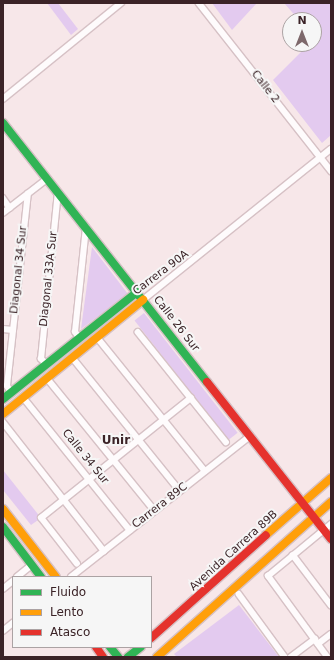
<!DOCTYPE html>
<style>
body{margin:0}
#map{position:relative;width:334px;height:660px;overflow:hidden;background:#f7e7e9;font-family:"DejaVu Sans",sans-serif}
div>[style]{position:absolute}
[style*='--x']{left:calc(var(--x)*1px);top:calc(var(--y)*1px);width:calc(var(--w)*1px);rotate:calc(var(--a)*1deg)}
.green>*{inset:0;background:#e3caef;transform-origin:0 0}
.roads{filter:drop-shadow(1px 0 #d6c1c5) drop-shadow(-1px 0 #d6c1c5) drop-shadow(0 1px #d6c1c5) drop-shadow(0 -1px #d6c1c5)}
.street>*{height:5.5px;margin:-2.75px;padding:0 2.75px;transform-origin:2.75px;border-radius:2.75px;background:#fefbfc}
.fast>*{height:8px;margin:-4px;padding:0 4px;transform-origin:4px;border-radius:4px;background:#30b455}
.slow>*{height:8px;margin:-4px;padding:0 4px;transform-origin:4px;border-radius:4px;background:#ff9f0a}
.jam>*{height:8px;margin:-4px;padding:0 4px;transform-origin:4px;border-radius:4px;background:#e5322d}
span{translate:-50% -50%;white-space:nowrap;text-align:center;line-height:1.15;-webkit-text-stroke:4px #f6f6f6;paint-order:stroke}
.street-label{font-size:11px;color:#3b2327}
.neighbourhood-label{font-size:12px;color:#3b2327;font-weight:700}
.frame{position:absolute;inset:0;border:4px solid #3b2327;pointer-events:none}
.legend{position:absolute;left:12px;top:576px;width:140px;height:72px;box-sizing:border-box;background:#f6f6f6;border:1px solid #aba2a3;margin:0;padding:5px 7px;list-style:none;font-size:12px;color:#3b2327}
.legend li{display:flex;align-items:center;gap:8px;height:20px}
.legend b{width:20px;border:1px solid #aba2a3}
.north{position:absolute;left:282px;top:12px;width:40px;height:40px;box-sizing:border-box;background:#f6f6f6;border:1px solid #aba2a3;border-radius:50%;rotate:0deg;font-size:11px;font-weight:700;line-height:16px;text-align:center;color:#3b2327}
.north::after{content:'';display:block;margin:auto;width:14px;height:18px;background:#7d686b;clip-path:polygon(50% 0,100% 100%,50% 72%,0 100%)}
</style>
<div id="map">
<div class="green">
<i style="clip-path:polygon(47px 3px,58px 3px,78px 29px,71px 35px)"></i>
<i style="clip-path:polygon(212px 3px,257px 3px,232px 30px)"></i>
<i style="clip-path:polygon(284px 3px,331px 4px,331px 135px,322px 143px,273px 80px,309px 44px,314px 44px,315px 38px,314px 20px,299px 20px)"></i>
<i style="clip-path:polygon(92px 247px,128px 294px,81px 329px)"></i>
<i style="left:144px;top:313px;width:152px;height:12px;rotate:52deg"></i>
<i style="clip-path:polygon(3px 470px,41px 518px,31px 525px,3px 490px)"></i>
<i style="clip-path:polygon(239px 605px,279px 657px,177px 657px,174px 654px)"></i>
</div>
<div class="roads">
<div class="street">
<i style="--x:199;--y:3;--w:214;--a:51.8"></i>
<i style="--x:3;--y:99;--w:152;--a:-39.1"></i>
<i style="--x:3;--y:198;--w:12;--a:55"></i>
<i style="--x:3;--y:213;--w:56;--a:-37.7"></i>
<i style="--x:143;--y:300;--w:241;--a:-38.8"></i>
<i style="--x:3;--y:329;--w:10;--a:6"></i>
<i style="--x:138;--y:332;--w:141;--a:51.3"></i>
<i style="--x:97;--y:337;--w:172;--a:51.1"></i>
<i style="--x:79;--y:338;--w:7;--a:-124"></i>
<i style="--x:75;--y:332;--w:105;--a:-84"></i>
<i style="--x:72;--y:357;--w:172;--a:51.1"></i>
<i style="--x:46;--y:364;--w:7;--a:-135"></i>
<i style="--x:41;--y:359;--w:167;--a:-84.2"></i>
<i style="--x:47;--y:378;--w:171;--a:50.9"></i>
<i style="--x:11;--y:393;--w:8;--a:-120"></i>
<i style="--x:7;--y:386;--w:193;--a:-83.8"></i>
<i style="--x:23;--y:397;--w:171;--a:51.2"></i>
<i style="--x:3;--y:422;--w:164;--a:51.9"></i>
<i style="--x:293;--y:555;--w:63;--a:52.8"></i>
<i style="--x:77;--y:564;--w:58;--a:-128"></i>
<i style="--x:41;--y:518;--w:192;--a:-38.7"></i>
<i style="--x:17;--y:577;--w:19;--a:-39"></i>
<i style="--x:71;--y:577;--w:228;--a:-38.2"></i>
<i style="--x:3;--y:589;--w:13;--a:-39"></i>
<i style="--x:239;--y:594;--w:78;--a:53.9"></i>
<i style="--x:3;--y:631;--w:13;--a:-39"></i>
<i style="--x:318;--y:644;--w:16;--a:-38"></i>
<i style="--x:291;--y:657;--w:30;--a:-37"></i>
<i style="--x:327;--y:657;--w:100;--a:-126.1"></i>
<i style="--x:268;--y:576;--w:82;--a:-39.5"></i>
</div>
<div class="fast">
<i style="--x:3;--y:123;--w:330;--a:51.8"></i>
<i style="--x:3;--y:399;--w:171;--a:-38.6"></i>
<i style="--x:3;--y:527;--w:63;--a:52.8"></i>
<i style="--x:110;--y:647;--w:13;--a:51"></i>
<i style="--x:128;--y:657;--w:16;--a:-38"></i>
</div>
<div class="slow">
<i style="--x:3;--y:414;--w:181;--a:-39.2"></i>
<i style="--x:3;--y:509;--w:86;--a:52.1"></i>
<i style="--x:266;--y:535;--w:86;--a:-41.2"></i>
<i style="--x:157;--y:657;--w:233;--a:-41.7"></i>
</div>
<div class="jam">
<i style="--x:207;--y:382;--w:200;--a:51.7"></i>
<i style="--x:151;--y:638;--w:154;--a:-41.8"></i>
<i style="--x:96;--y:647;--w:12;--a:55"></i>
</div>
</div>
<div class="street-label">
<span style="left:265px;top:87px;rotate:52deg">Calle 2</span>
<span style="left:19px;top:270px;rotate:-84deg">Diagonal 34 Sur</span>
<span style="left:161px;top:273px;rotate:-37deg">Carrera 90A</span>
<span style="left:49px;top:279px;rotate:-84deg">Diagonal 33A Sur</span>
<span style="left:176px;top:324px;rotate:52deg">Calle 26 Sur</span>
<span style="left:85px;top:457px;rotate:51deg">Calle 34 Sur</span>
<span style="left:160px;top:506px;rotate:-38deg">Carrera 89C</span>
<span style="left:234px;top:551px;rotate:-42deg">Avenida Carrera 89B</span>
</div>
<div class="neighbourhood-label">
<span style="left:116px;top:441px">Unir</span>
</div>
<div class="frame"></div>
<ul class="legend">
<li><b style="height:5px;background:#30b455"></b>Fluido</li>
<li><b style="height:5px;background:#ff9f0a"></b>Lento</li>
<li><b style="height:5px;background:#e5322d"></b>Atasco</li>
</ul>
<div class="north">N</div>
</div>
